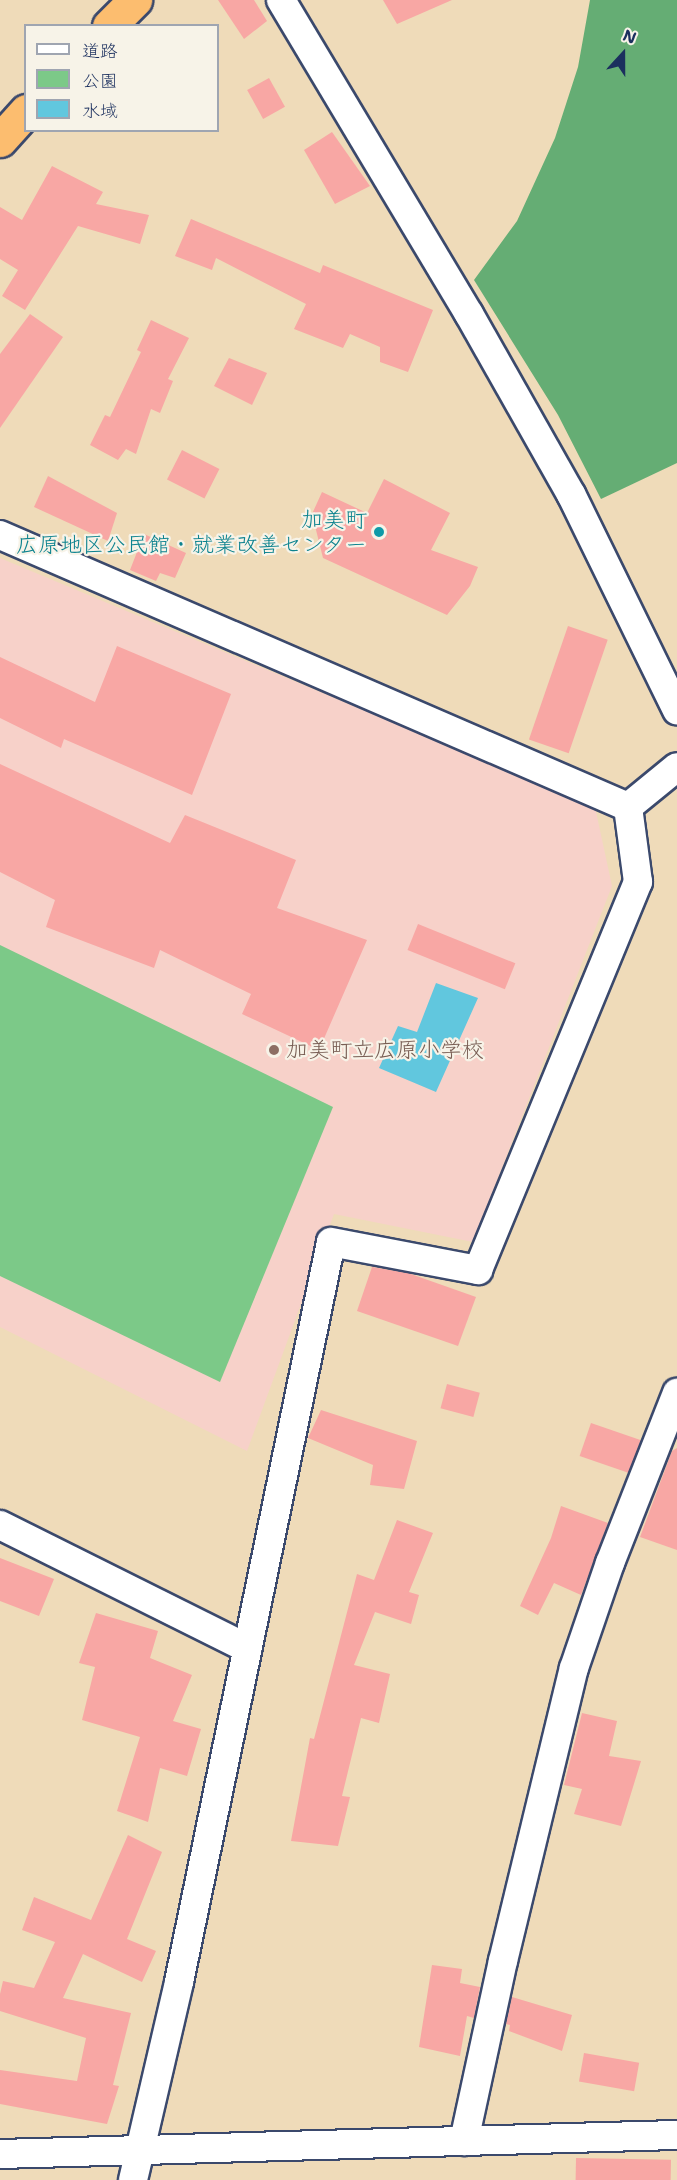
<!DOCTYPE html>
<meta charset="utf-8">
<style>
body{margin:0}
#map{position:relative;width:677px;height:2180px;overflow:hidden;background:#efdbb9;font-family:"Shantell Sans","Klee One",sans-serif}
div>[style]{position:absolute}
[style*='--x']{left:calc(var(--x)*1px);top:calc(var(--y)*1px);width:calc(var(--w)*1px);rotate:calc(var(--a)*1deg)}
.built>*{inset:0;background:#f7d1c9}
.green>*{inset:0;background:#7cc988}
.forest>*{inset:0;background:#65ad74}
.water>*{inset:0;background:#61c7de}
.building>*{inset:0;background:#f8a7a4;transform-origin:0 0}
.roads{filter:drop-shadow(2px 0 #3b496c) drop-shadow(-2px 0 #3b496c) drop-shadow(0 2px #3b496c) drop-shadow(0 -2px #3b496c)}
.street>*{height:28px;margin:-14px;padding:0 14px;transform-origin:14px;border-radius:14px;background:#fff}
.highway>*{height:33px;margin:-16.5px;padding:0 16.5px;transform-origin:16.5px;border-radius:16.5px;background:#fcbd6f}
.dots>*{width:16px;height:16px;translate:-50% -50%;box-sizing:border-box;border:3px solid #f7f3e8;border-radius:50%}
span{translate:-50% -50%;white-space:nowrap;text-align:center;line-height:1.15;-webkit-text-stroke:4.5px #f7f3e8;paint-order:stroke}
.culture-label{font-size:22px;color:#0d838f}
.right{translate:-100% -50%;text-align:right}
.education-label{font-size:22px;color:#785e54}
.left{translate:0 -50%;text-align:left}
.legend{position:absolute;left:24px;top:24px;width:195px;height:108px;box-sizing:border-box;background:#f7f3e8;border:2px solid #9fa5b1;margin:0;padding:8px 10px;list-style:none;font-size:18px;color:#1b2f5e}
.legend li{display:flex;align-items:center;gap:12px;height:30px}
.legend b{width:30px;border:2px solid #9fa5b1}
.north{position:absolute;left:593px;top:24px;width:60px;height:60px;-webkit-text-stroke:4px #f7f3e8;paint-order:stroke;rotate:21deg;font-size:16px;font-weight:700;line-height:24px;text-align:center;color:#1b2f5e}
.north::after{content:'';display:block;margin:auto;width:21px;height:27px;background:#1b2f5e;clip-path:polygon(50% 0,100% 100%,50% 72%,0 100%)}
</style>
<div id="map">
<div class="built">
<i style="clip-path:polygon(0 558px,595px 807px,612px 886px,473px 1242px,334px 1214px,247px 1451px,0 1327px)"></i>
</div>
<div class="green">
<i style="clip-path:polygon(0 945px,333px 1107px,220px 1382px,0 1276px)"></i>
</div>
<div class="forest">
<i style="clip-path:polygon(590px 0,677px 0,677px 463px,601px 499px,558px 415px,474px 280px,517px 221px,555px 138px,578px 67px)"></i>
</div>
<div class="water">
<i style="clip-path:polygon(436px 983px,478px 998px,436px 1092px,379px 1068px,398px 1026px,417px 1032px)"></i>
</div>
<div class="building">
<i style="clip-path:polygon(218px 0,254px 0,267px 21px,244px 39px)"></i>
<i style="clip-path:polygon(383px 0,452px 0,397px 24px)"></i>
<i style="left:269px;top:78px;width:33px;height:25px;rotate:61deg"></i>
<i style="clip-path:polygon(332px 132px,370px 186px,335px 204px,304px 150px)"></i>
<i style="clip-path:polygon(52px 166px,103px 192px,96px 204px,149px 215px,140px 244px,78px 226px,25px 310px,2px 296px,18px 270px,0 259px,0 207px,22px 220px)"></i>
<i style="clip-path:polygon(191px 219px,320px 273px,323px 265px,433px 310px,408px 372px,380px 362px,380px 347px,350px 334px,343px 348px,294px 329px,306px 304px,216px 258px,212px 270px,175px 256px)"></i>
<i style="clip-path:polygon(30px 314px,63px 337px,0 428px,0 354px)"></i>
<i style="clip-path:polygon(151px 320px,189px 338px,168px 379px,173px 381px,160px 413px,151px 409px,136px 454px,126px 449px,118px 460px,90px 445px,105px 415px,110px 417px,141px 352px,137px 350px)"></i>
<i style="clip-path:polygon(229px 358px,267px 373px,252px 405px,214px 386px)"></i>
<i style="left:182px;top:450px;width:42px;height:33px;rotate:27deg"></i>
<i style="clip-path:polygon(48px 476px,117px 513px,108px 541px,34px 507px)"></i>
<i style="clip-path:polygon(384px 479px,450px 513px,431px 550px,478px 567px,470px 586px,447px 615px,323px 558px,312px 514px,322px 492px,367px 513px)"></i>
<i style="clip-path:polygon(144px 534px,186px 553px,175px 578px,160px 573px,156px 581px,130px 570px)"></i>
<i style="left:568px;top:626px;width:42px;height:120px;rotate:19deg"></i>
<i style="clip-path:polygon(117px 646px,231px 694px,192px 795px,64px 739px,61px 748px,0 718px,0 657px,95px 702px)"></i>
<i style="clip-path:polygon(0 764px,170px 843px,185px 815px,296px 860px,277px 908px,367px 940px,319px 1050px,242px 1014px,251px 994px,160px 950px,154px 968px,46px 927px,55px 900px,0 872px)"></i>
<i style="left:418px;top:924px;width:105px;height:28px;rotate:22deg"></i>
<i style="clip-path:polygon(372px 1267px,408px 1273px,476px 1297px,458px 1346px,357px 1311px)"></i>
<i style="left:447px;top:1384px;width:34px;height:25px;rotate:15deg"></i>
<i style="clip-path:polygon(321px 1410px,417px 1441px,404px 1489px,370px 1485px,373px 1465px,308px 1438px)"></i>
<i style="left:591px;top:1423px;width:53px;height:35px;rotate:19deg"></i>
<i style="clip-path:polygon(677px 1448px,677px 1550px,640px 1537px,672px 1451px)"></i>
<i style="clip-path:polygon(561px 1506px,608px 1523px,581px 1595px,554px 1583px,538px 1615px,520px 1606px,551px 1538px)"></i>
<i style="clip-path:polygon(397px 1520px,433px 1533px,409px 1592px,419px 1595px,411px 1624px,375px 1612px,354px 1665px,390px 1674px,379px 1723px,361px 1718px,342px 1796px,350px 1797px,338px 1846px,291px 1841px,310px 1738px,314px 1739px,357px 1574px,374px 1580px)"></i>
<i style="clip-path:polygon(0 1558px,54px 1579px,39px 1616px,0 1601px)"></i>
<i style="clip-path:polygon(96px 1613px,158px 1631px,150px 1658px,192px 1675px,173px 1721px,201px 1729px,187px 1776px,160px 1768px,148px 1822px,117px 1811px,140px 1737px,82px 1720px,95px 1667px,79px 1663px)"></i>
<i style="clip-path:polygon(582px 1713px,617px 1721px,609px 1756px,641px 1761px,621px 1826px,574px 1814px,582px 1789px,564px 1785px)"></i>
<i style="clip-path:polygon(128px 1835px,162px 1852px,127px 1939px,156px 1951px,142px 1982px,83px 1954px,63px 1998px,131px 2013px,113px 2085px,119px 2086px,107px 2124px,0 2104px,0 2070px,77px 2081px,86px 2038px,0 2011px,0 1994px,3px 1981px,34px 1988px,55px 1942px,22px 1930px,34px 1897px,91px 1920px)"></i>
<i style="clip-path:polygon(432px 1965px,462px 1969px,460px 1983px,480px 1987px,474px 2018px,467px 2016px,460px 2056px,419px 2047px)"></i>
<i style="clip-path:polygon(512px 1997px,572px 2015px,562px 2051px,509px 2031px,510px 2025px,506px 2024px)"></i>
<i style="left:584px;top:2053px;width:56px;height:29px;rotate:10deg"></i>
<i style="left:576px;top:2158px;width:95px;height:22px;rotate:1deg"></i>
</div>
<div class="roads">
<div class="street">
<i style="--x:281;--y:0;--w:366;--a:59.1"></i>
<i style="--x:469;--y:314;--w:207;--a:60.5"></i>
<i style="--x:571;--y:494;--w:241;--a:63.9"></i>
<i style="--x:0;--y:535;--w:684;--a:23.42"></i>
<i style="--x:628;--y:807;--w:63;--a:-39.2"></i>
<i style="--x:0;--y:1525;--w:276;--a:26.5"></i>
<i style="--x:464;--y:2141;--w:184;--a:-77.8"></i>
<i style="--x:503;--y:1961;--w:301;--a:-76.4"></i>
<i style="--x:574;--y:1668;--w:111;--a:-71.1"></i>
<i style="--x:610;--y:1563;--w:183;--a:-68.5"></i>
<i style="--x:0;--y:2154;--w:677;--a:-1.61"></i>
<i style="--x:133;--y:2180;--w:203;--a:-76.9"></i>
<i style="--x:179;--y:1982;--w:755;--a:-78.39"></i>
<i style="--x:331;--y:1242;--w:150;--a:10.8"></i>
<i style="--x:478;--y:1270;--w:420;--a:-67.6"></i>
<i style="--x:638;--y:882;--w:76;--a:-97.6"></i>
</div>
<div class="highway">
<i style="--x:109;--y:26;--w:37;--a:-45"></i>
<i style="--x:0;--y:140;--w:39;--a:-48"></i>
</div>
</div>
<div class="dots">
<i style="left:379px;top:532px;background:#0f9aa8"></i>
<i style="left:274px;top:1050px;background:#8d6e63"></i>
</div>
<div class="culture-label">
<span class="right" style="left:367px;top:532px">加美町<br>広原地区公民館・就業改善センター</span>
</div>
<div class="education-label">
<span class="left" style="left:286px;top:1050px">加美町立広原小学校</span>
</div>
<ul class="legend">
<li><b style="height:8px;background:#fff"></b>道路</li>
<li><b style="height:16px;background:#7cc988"></b>公園</li>
<li><b style="height:16px;background:#61c7de"></b>水域</li>
</ul>
<div class="north">N</div>
</div>
